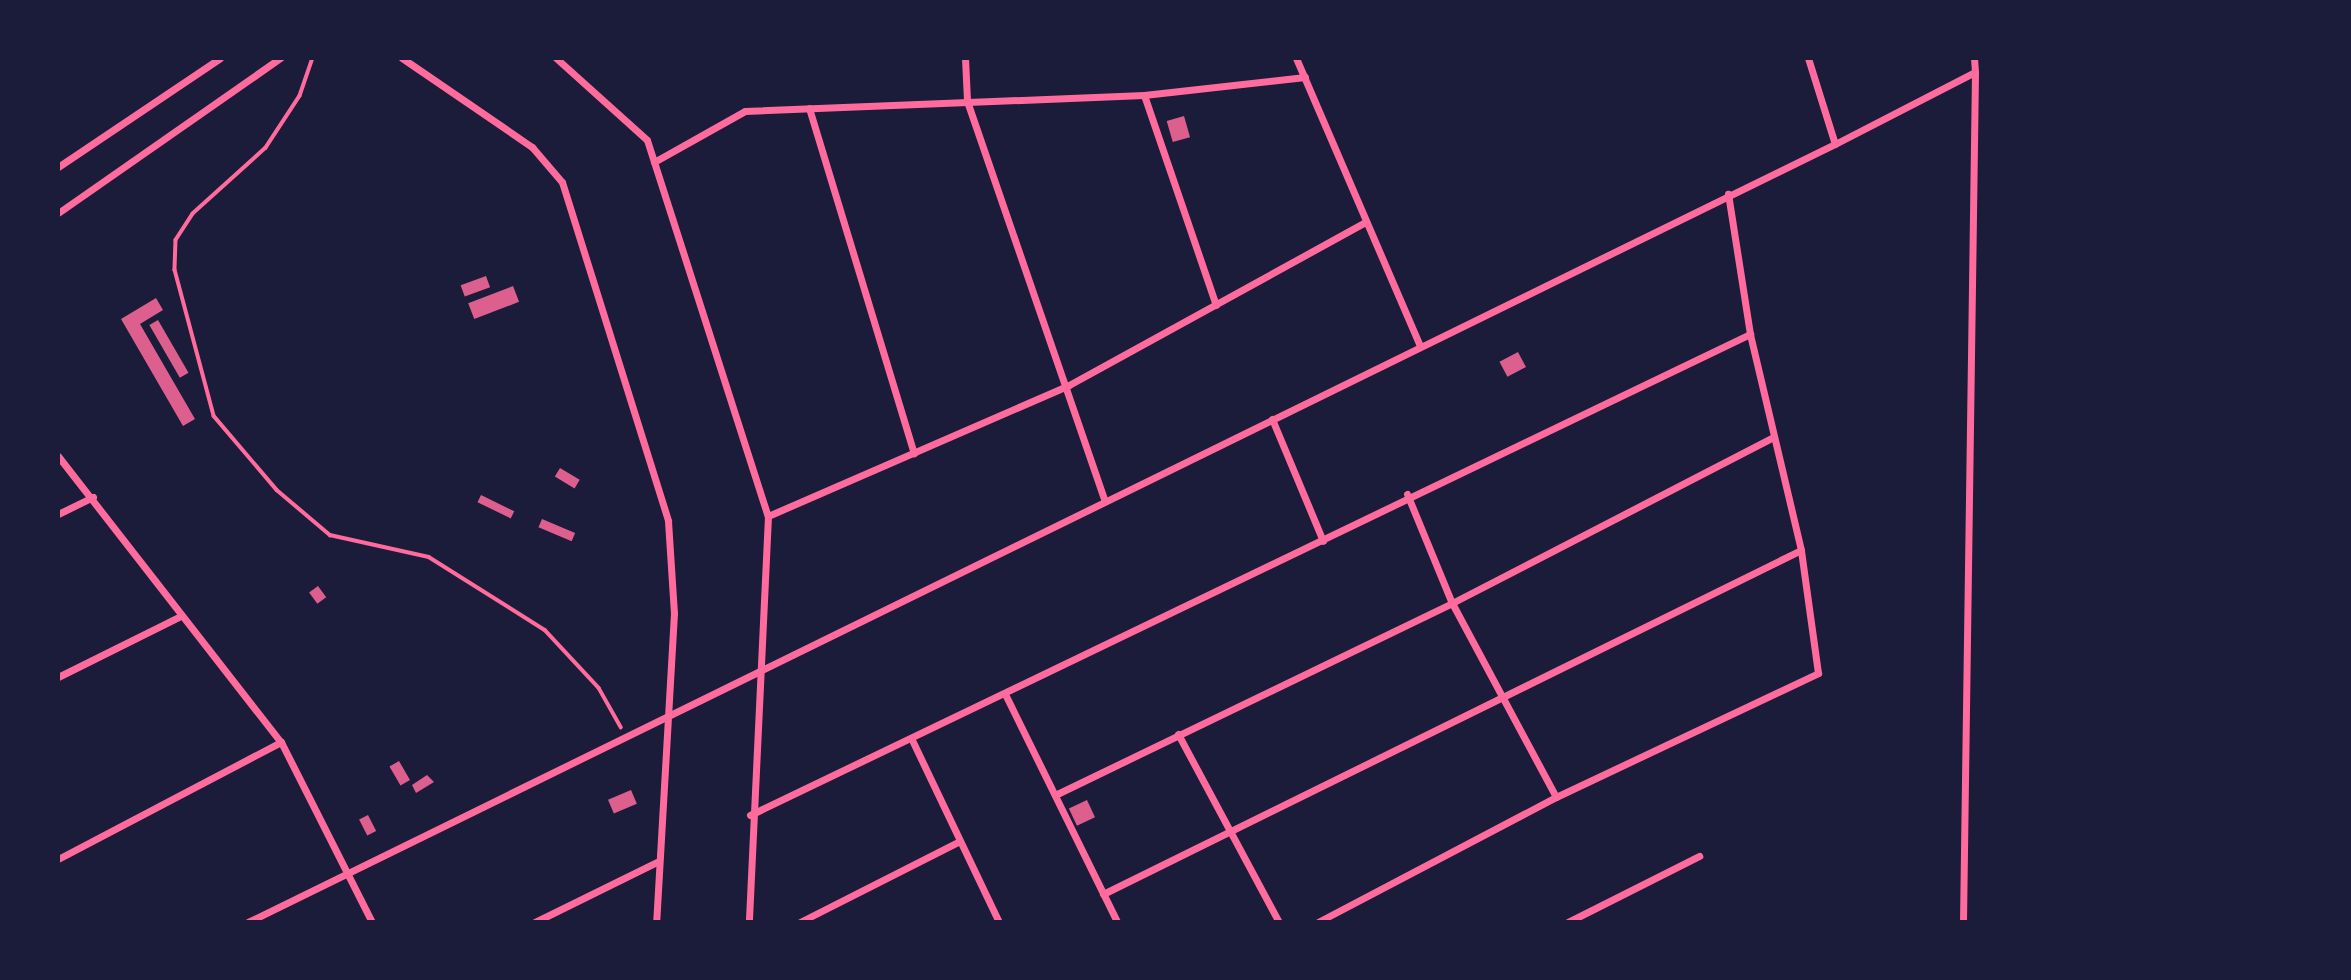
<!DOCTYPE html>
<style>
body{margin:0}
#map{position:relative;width:2351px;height:980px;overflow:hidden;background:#1b1b3a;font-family:"Roboto Condensed",sans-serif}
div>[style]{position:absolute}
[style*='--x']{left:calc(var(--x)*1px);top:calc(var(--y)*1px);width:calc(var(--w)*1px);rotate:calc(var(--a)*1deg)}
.building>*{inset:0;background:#dd5f8e;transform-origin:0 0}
.path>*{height:3.5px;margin:-1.75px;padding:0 1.75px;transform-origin:1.75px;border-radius:1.75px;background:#ff6b9d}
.minor>*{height:7px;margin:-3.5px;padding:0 3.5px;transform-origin:3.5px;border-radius:3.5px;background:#ff6b9d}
span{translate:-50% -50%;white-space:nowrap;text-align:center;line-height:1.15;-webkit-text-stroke:7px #1b1b3a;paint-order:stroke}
.frame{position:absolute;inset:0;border:60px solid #1b1b3a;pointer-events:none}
</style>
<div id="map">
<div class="building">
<i style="left:1184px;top:116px;width:22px;height:18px;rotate:74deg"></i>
<i style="left:486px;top:276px;width:12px;height:27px;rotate:70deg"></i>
<i style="left:513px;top:286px;width:17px;height:48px;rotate:69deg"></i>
<i style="clip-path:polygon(156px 298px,163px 310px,140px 324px,195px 419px,183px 426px,121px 319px)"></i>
<i style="left:158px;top:320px;width:61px;height:10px;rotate:60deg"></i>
<i style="left:1518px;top:352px;width:17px;height:21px;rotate:62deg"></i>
<i style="left:560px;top:468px;width:23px;height:10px;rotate:31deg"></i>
<i style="left:481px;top:495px;width:37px;height:8px;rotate:26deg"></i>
<i style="left:542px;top:519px;width:36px;height:9px;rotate:23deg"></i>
<i style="left:318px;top:586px;width:14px;height:11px;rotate:54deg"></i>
<i style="left:399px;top:761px;width:22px;height:11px;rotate:60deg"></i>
<i style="clip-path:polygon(427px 775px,434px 782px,416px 793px,412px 785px)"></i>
<i style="left:631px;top:790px;width:15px;height:25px;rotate:67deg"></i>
<i style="left:1087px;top:800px;width:19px;height:20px;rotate:65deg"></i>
<i style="left:368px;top:815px;width:18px;height:10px;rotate:63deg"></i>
</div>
<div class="path">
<i style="--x:313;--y:58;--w:40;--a:108.9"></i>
<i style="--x:300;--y:96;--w:62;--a:123.2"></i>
<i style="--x:266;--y:148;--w:98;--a:137.9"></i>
<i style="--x:193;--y:214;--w:31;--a:123"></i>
<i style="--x:176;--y:240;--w:30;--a:92"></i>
<i style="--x:175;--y:270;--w:151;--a:75"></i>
<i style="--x:214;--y:416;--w:97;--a:49.6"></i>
<i style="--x:277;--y:490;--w:70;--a:40.3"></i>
<i style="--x:330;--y:535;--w:101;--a:12.5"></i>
<i style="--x:429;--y:557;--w:137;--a:32.2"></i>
<i style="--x:545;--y:630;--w:79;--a:47"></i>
<i style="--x:599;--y:688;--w:45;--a:60.6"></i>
</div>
<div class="minor">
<i style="--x:402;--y:58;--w:158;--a:34.4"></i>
<i style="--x:532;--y:147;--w:46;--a:49.4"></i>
<i style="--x:562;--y:182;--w:355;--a:72.6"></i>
<i style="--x:668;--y:521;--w:92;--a:86.3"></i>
<i style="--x:674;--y:613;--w:310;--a:93.3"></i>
<i style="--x:556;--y:58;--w:122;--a:42"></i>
<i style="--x:647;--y:140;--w:395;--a:72.2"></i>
<i style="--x:768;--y:516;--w:406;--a:92.7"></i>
<i style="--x:965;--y:58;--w:43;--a:87.3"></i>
<i style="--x:967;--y:101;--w:423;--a:71"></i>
<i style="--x:1296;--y:58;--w:314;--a:66.7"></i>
<i style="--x:1808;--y:58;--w:90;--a:72.6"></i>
<i style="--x:1144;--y:95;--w:222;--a:71.1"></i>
<i style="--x:809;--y:108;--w:361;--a:73.1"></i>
<i style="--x:654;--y:162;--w:104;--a:-29.3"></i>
<i style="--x:745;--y:111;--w:399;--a:-2.3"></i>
<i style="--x:1144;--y:95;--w:162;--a:-6.4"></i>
<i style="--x:58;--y:167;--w:195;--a:-33.9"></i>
<i style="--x:58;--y:213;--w:271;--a:-34.9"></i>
<i style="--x:1272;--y:419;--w:132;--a:67.3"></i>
<i style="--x:58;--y:456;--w:363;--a:52.1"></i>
<i style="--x:281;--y:742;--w:202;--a:63.2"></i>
<i style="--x:1407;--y:494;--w:118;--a:67.6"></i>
<i style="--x:1452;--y:603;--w:220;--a:61.8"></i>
<i style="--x:58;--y:514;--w:39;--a:-26"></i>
<i style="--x:768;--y:516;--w:328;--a:-23.5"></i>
<i style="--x:1069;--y:385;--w:339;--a:-28.8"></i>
<i style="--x:58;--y:677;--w:135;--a:-26.4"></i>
<i style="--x:1006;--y:696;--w:252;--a:63.8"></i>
<i style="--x:1178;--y:734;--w:213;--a:61.8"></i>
<i style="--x:913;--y:742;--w:199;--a:64.5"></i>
<i style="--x:1055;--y:795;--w:441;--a:-25.8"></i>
<i style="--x:1452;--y:603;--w:362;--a:-27.3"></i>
<i style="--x:750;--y:815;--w:1110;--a:-25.69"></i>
<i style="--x:58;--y:859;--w:252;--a:-27.7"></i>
<i style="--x:1103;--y:894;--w:778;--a:-26.24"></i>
<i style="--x:248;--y:922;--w:1767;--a:-26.12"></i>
<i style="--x:1835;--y:144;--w:157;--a:-27.2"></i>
<i style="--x:1975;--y:72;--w:14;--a:-94"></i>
<i style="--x:535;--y:922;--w:136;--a:-26.2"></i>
<i style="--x:800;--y:922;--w:179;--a:-26.9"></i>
<i style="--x:1318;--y:922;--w:269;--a:-27.7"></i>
<i style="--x:1556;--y:797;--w:290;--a:-25.3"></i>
<i style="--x:1818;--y:673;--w:124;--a:-97.9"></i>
<i style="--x:1801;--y:550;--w:222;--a:-103.3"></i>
<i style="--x:1750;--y:334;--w:142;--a:-98.9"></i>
<i style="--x:1568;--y:922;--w:147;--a:-26.7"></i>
<i style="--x:1963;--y:922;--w:850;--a:-89.19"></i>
</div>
<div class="frame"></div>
</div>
